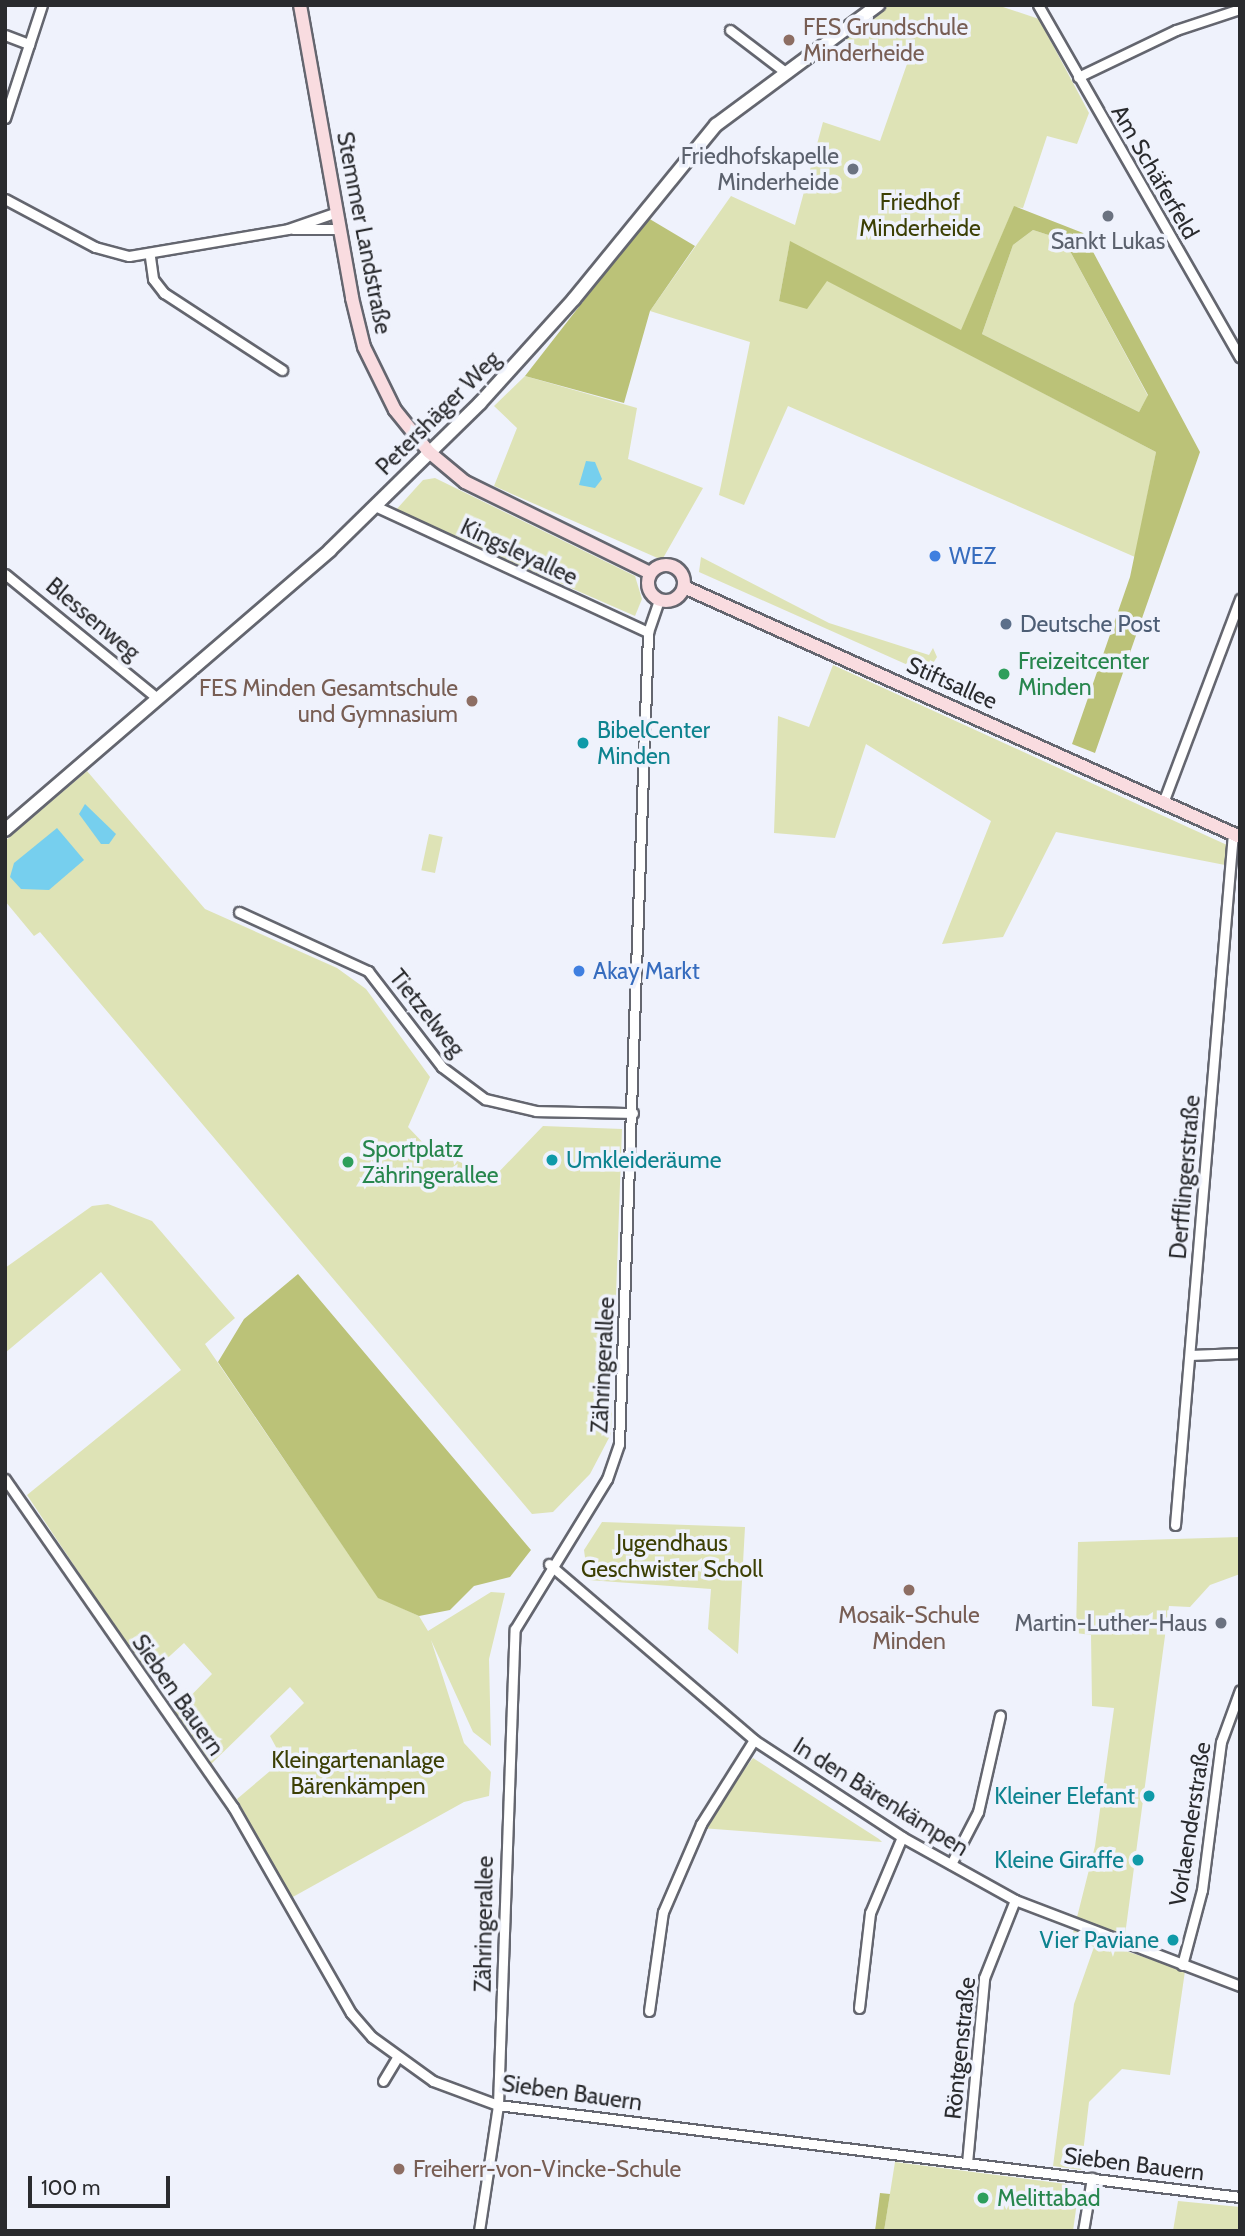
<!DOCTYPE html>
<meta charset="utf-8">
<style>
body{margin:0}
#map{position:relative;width:1245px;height:2236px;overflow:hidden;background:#eff2fc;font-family:Cabin,sans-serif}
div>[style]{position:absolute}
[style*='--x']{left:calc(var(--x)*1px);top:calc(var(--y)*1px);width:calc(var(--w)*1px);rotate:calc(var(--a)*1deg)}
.green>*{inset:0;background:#dee3b6;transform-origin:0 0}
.forest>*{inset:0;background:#bbc278}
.water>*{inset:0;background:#76cfee}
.roads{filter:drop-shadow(2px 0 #64666f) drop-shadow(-2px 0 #64666f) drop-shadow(0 2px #64666f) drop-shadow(0 -2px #64666f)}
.minor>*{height:9px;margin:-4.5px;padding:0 4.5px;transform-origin:4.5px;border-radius:4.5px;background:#fff}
.tertiary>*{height:12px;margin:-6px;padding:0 6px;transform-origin:6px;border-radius:6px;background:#fff}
.secondary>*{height:12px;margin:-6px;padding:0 6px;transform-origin:6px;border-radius:6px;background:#f9dce0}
.secondary>.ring{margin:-6px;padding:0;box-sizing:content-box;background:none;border:12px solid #f9dce0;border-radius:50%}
.dots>*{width:19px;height:19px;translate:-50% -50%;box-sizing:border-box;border:4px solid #eff2fc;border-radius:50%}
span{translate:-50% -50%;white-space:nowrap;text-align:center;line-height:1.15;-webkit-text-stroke:7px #eff2fc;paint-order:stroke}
.education-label{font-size:23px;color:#785e54}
.left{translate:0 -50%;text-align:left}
.right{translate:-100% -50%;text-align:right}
.worship-label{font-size:23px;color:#5b616d}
.street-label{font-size:23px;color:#2a2b2e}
.park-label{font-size:23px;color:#3c3f04}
.shop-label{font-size:23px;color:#366cbe}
.service-label{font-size:23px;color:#4e5e75}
.leisure-label{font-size:23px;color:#27864d}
.culture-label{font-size:23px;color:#0d838f}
.frame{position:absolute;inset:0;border:7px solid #2a2b2e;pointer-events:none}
.scale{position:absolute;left:28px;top:2176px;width:142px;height:32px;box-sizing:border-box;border:4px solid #2a2b2e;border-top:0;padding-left:9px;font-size:21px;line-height:24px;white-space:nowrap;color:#2a2b2e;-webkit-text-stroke:5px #eff2fc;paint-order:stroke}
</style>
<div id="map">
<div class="green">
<i style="clip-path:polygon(888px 5px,997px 5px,1039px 19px,1089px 113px,1077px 144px,1047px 136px,1023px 208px,1014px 207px,961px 331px,790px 242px,779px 301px,827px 280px,1156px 452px,1135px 557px,788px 406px,744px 505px,719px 495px,750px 342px,650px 311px,731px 196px,795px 225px,823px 122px,880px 141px,907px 64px,844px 40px)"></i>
<i style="clip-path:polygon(1033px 230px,1064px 240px,1148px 396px,1139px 412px,982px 334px,1013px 245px)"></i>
<i style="clip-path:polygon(525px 376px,637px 408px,628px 459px,703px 488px,662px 560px,494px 486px,517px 428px,494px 406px)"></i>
<i style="clip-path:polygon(435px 478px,635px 576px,642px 599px,635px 616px,395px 511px,423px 480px)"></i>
<i style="clip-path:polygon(701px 557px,829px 623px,929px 655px,933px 648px,937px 657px,930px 668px,919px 670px,699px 572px)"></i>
<i style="clip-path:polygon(833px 665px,1227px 845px,1225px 865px,1056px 832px,1003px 937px,942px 944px,991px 821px,866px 744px,835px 838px,774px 833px,778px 716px,809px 727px)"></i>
<i style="clip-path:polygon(87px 771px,205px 909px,337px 968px,366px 989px,430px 1077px,408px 1127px,428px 1148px,494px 1177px,543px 1126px,622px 1129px,611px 1434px,590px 1474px,553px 1512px,532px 1514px,40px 932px,34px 936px,5px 901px,5px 841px)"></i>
<i style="left:429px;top:834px;width:14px;height:37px;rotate:12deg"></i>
<i style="clip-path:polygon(108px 1204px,152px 1221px,235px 1318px,205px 1344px,378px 1597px,419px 1616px,428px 1631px,491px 1592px,505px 1593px,489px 1659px,491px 1746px,473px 1732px,431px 1640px,464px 1743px,491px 1772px,489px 1796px,464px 1802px,291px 1898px,237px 1799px,283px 1760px,270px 1736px,304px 1703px,290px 1687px,210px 1765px,174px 1713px,212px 1674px,184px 1643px,148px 1676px,27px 1495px,181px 1370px,101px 1272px,5px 1353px,5px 1268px,92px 1206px)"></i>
<i style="clip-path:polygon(602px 1522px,745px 1527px,738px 1654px,708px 1629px,711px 1589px,588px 1580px,584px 1550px)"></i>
<i style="clip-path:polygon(1240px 1537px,1240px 1574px,1210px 1585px,1190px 1607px,1169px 1606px,1123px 1950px,1185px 1971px,1170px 2075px,1122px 2069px,1089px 2102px,1081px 2170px,1053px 2166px,1074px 2004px,1094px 1947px,1072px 1937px,1095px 1846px,1114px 1708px,1092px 1706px,1091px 1635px,1076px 1633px,1078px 1542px)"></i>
<i style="clip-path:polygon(753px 1758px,879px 1839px,882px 1842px,701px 1828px)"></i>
<i style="clip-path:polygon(895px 2162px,1066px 2184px,1077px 2202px,1073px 2231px,884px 2231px)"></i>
<i style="clip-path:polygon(1178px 2201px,1240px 2207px,1240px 2231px,1173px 2231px)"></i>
</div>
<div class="forest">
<i style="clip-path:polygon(evenodd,1014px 206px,1083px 233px,1200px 452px,1095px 753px,1072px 744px,1130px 577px,1156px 452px,827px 281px,807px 309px,779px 301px,790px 241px,961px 330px,1014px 206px,1033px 230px,1064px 240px,1148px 395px,1139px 412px,982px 334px,1013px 245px,1033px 230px)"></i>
<i style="clip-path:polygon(648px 218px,695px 246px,650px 311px,624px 403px,525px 376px)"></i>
<i style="clip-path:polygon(298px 1274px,531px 1550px,510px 1577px,474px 1586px,450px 1610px,419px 1616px,378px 1598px,218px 1362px,244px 1319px)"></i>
<i style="clip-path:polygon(880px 2193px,890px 2194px,884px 2231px,875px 2231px)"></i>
</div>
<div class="water">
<i style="clip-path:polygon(586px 461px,595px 462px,602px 479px,595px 488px,579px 485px)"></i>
<i style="clip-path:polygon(85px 804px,116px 834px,109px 844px,101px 844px,79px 814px)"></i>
<i style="clip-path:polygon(57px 828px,84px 860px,49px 890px,21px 889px,10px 877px,14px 863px)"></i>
</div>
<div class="roads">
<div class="minor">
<i style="--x:1038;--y:5;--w:406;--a:60.2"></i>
<i style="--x:730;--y:30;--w:68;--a:37.2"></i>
<i style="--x:5;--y:35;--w:26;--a:21"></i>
<i style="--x:1078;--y:77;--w:109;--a:-25.6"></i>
<i style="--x:1176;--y:30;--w:67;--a:-18.2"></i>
<i style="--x:5;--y:118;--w:119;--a:-71.9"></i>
<i style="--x:5;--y:199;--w:102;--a:28.1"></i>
<i style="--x:95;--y:247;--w:35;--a:15"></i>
<i style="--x:129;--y:256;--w:161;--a:-9.6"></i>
<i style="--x:288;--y:229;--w:52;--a:-19.1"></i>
<i style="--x:293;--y:229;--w:47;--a:0"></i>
<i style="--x:150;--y:257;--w:22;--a:82"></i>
<i style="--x:153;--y:279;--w:18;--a:52"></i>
<i style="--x:164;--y:293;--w:141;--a:33.1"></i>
<i style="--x:375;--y:506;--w:301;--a:24.8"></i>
<i style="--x:5;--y:574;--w:195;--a:39.2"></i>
<i style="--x:1164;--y:800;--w:215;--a:-69.3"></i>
<i style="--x:239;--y:912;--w:142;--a:24.6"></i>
<i style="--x:368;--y:971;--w:121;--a:52.4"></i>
<i style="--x:442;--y:1067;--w:54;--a:36.7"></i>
<i style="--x:485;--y:1099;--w:52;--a:13.2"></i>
<i style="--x:536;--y:1111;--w:97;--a:1.2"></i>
<i style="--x:1190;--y:1355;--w:50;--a:-2.3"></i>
<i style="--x:5;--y:1479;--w:399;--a:55.2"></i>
<i style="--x:233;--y:1807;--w:237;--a:60.2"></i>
<i style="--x:351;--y:2013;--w:32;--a:49"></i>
<i style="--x:372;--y:2037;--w:75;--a:35.8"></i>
<i style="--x:433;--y:2081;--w:69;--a:20.3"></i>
<i style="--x:498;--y:2105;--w:748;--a:7.07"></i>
<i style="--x:1175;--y:1525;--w:694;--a:-85.21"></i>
<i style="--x:549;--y:1564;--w:270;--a:40.6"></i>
<i style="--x:754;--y:1740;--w:177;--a:33.2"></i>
<i style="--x:902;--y:1837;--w:129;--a:29.1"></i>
<i style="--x:1015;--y:1900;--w:241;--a:20.9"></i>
<i style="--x:951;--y:1864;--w:59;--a:-62.6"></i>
<i style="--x:978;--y:1812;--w:99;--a:-77.2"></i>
<i style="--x:1182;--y:1965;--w:78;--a:-75.1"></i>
<i style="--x:1202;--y:1890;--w:149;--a:-82.7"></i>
<i style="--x:1221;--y:1742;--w:55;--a:-69.9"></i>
<i style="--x:859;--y:2008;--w:96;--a:-83.4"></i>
<i style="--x:870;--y:1913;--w:82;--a:-67.2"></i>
<i style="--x:649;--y:2011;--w:100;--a:-82"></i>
<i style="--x:663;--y:1912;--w:96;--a:-66.6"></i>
<i style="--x:701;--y:1824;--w:99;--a:-57.8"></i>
<i style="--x:383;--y:2081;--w:27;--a:-59"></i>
<i style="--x:967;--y:2163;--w:186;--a:-84.7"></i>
<i style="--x:984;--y:1978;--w:84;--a:-68.3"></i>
<i style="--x:479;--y:2231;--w:127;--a:-81.4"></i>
<i style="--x:498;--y:2105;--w:476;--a:-88"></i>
<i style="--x:515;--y:1629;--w:176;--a:-58.5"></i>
<i style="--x:607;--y:1479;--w:37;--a:-71"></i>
<i style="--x:619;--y:1444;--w:813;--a:-87.95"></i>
<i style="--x:648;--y:632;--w:34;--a:-71"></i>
<i style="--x:1083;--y:2231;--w:54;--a:-80.4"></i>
</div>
<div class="tertiary">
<i style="--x:5;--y:830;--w:429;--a:-40.7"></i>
<i style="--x:330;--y:550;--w:210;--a:-44.4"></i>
<i style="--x:480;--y:403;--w:140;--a:-47.9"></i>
<i style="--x:574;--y:299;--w:225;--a:-50.8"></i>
<i style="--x:716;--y:125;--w:202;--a:-36.5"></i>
</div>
<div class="secondary">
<i style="--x:300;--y:5;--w:298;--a:79.9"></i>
<i style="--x:352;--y:298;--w:50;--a:76.2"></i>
<i style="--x:364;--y:347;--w:70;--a:63.8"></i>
<i style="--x:395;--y:410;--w:54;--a:51"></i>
<i style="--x:429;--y:452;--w:47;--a:39.8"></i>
<i style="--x:465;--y:482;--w:206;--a:26.2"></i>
<i class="ring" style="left:648px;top:565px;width:24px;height:24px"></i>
<i style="--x:684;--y:587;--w:610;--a:24.21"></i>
</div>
</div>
<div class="dots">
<i style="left:789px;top:40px;background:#8d6e63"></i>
<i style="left:853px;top:169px;background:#6b7280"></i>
<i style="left:1108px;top:216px;background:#6b7280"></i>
<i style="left:935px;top:556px;background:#3f7fe0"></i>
<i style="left:1006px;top:624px;background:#5c6f8a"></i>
<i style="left:1004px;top:674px;background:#2e9e5b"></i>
<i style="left:472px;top:701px;background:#8d6e63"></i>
<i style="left:583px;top:743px;background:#0f9aa8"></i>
<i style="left:579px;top:971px;background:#3f7fe0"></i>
<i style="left:552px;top:1160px;background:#0f9aa8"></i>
<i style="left:348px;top:1162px;background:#2e9e5b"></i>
<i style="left:909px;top:1590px;background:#8d6e63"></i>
<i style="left:1221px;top:1623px;background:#6b7280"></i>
<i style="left:1149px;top:1796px;background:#0f9aa8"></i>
<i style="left:1138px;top:1860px;background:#0f9aa8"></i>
<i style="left:1173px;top:1940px;background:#0f9aa8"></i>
<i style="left:399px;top:2169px;background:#8d6e63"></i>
<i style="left:983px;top:2198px;background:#2e9e5b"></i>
</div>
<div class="education-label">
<span class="left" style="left:803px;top:40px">FES Grundschule<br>Minderheide</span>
<span class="right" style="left:458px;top:701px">FES Minden Gesamtschule<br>und Gymnasium</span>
<span style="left:909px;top:1628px">Mosaik-Schule<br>Minden</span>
<span class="left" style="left:413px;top:2169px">Freiherr-von-Vincke-Schule</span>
</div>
<div class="worship-label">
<span class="right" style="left:839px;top:169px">Friedhofskapelle<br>Minderheide</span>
<span style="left:1108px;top:241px">Sankt Lukas</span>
<span class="right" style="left:1207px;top:1623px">Martin-Luther-Haus</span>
</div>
<div class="street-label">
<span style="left:1155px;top:172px;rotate:60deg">Am Schäferfeld</span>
<span style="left:364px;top:233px;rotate:79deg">Stemmer Landstraße</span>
<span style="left:438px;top:413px;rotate:-45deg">Petershäger Weg</span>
<span style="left:519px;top:552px;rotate:25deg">Kingsleyallee</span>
<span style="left:93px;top:619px;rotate:40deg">Blessenweg</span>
<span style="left:952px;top:683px;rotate:24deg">Stiftsallee</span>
<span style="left:427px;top:1013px;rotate:51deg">Tietzelweg</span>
<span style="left:1185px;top:1177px;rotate:-85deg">Derfflingerstraße</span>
<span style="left:603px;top:1365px;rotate:-87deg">Zähringerallee</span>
<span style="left:178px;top:1695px;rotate:55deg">Sieben Bauern</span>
<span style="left:881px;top:1797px;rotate:32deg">In den Bärenkämpen</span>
<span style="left:1190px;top:1824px;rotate:-81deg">Vorlaenderstraße</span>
<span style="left:484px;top:1924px;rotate:-89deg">Zähringerallee</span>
<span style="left:960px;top:2048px;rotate:-84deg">Röntgenstraße</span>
<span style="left:572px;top:2093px;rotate:8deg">Sieben Bauern</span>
<span style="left:1134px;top:2164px;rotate:7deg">Sieben Bauern</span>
</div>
<div class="park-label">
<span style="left:920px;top:215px">Friedhof<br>Minderheide</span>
<span style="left:672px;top:1556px">Jugendhaus<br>Geschwister Scholl</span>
<span style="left:358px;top:1773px">Kleingartenanlage<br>Bärenkämpen</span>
</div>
<div class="shop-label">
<span class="left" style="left:949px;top:556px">WEZ</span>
<span class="left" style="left:593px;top:971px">Akay Markt</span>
</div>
<div class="service-label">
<span class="left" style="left:1020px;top:624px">Deutsche Post</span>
</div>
<div class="leisure-label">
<span class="left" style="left:1018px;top:674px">Freizeitcenter<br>Minden</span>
<span class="left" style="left:362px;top:1162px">Sportplatz<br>Zähringerallee</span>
<span class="left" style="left:997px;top:2198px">Melittabad</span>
</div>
<div class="culture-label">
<span class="left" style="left:597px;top:743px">BibelCenter<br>Minden</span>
<span class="left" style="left:566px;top:1160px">Umkleideräume</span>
<span class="right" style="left:1135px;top:1796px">Kleiner Elefant</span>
<span class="right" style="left:1124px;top:1860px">Kleine Giraffe</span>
<span class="right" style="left:1159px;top:1940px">Vier Paviane</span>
</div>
<div class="frame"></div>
<div class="scale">100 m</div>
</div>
